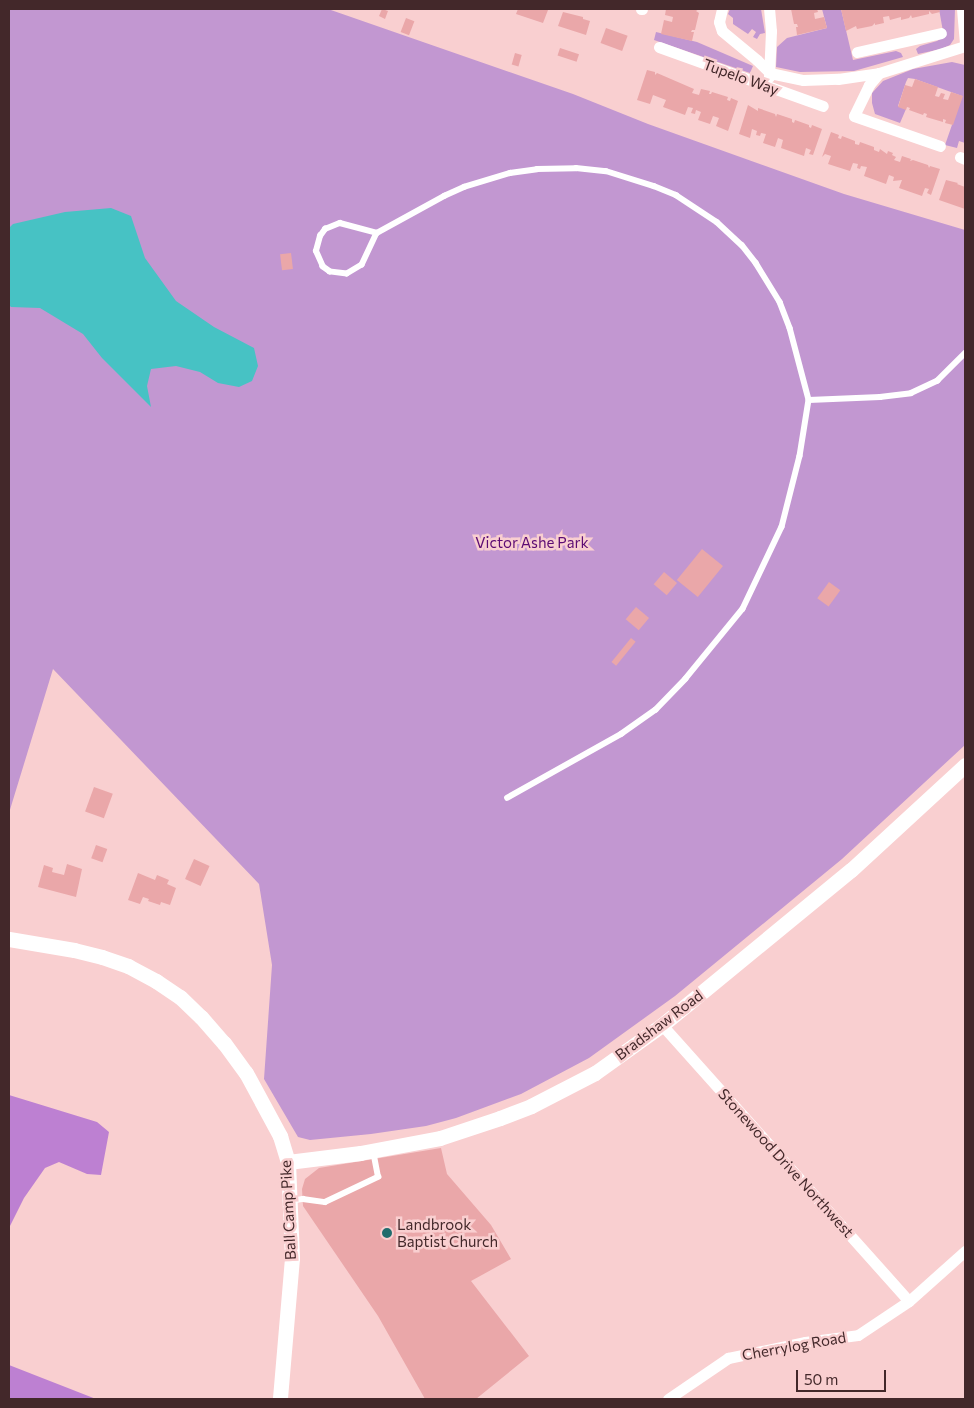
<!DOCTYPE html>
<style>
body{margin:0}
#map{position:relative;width:974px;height:1408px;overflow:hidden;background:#f9cfd0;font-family:Commissioner,sans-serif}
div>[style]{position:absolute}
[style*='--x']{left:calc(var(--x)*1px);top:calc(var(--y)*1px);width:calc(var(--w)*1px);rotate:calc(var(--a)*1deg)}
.green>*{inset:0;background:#c297d1}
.forest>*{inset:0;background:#bd80d2}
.water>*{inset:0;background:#47c2c4}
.building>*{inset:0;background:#eaa7a9;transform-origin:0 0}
.service>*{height:5.5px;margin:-2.75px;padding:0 2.75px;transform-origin:2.75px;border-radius:2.75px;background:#fff}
.minor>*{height:11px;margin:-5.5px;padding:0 5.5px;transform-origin:5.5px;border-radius:5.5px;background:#fff}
.tertiary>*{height:15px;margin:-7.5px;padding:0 7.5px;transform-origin:7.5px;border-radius:7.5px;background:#fff}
.dots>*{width:14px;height:14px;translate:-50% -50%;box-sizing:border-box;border:2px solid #f9cfd0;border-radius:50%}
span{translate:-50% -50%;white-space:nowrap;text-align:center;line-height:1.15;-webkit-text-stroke:5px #f9cfd0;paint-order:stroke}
.street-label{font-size:15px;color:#43282a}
.park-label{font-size:15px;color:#5c0b73}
.poi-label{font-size:15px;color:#43282a}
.left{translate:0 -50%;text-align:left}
.frame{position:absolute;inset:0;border:10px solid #43282a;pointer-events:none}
.scale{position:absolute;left:796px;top:1370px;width:90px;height:22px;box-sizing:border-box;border:2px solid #43282a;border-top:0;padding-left:6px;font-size:15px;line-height:18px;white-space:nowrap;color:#43282a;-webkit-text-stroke:4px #f9cfd0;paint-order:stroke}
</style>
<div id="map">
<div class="green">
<i style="clip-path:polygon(9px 9px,328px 9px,573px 94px,648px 124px,844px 194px,965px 230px,965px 745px,842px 859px,675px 996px,589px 1058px,521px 1094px,456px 1118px,426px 1126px,371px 1134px,310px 1140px,298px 1137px,264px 1079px,272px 965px,259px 884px,53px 669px,9px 813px)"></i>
<i style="clip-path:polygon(730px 9px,761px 9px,765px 33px,760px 34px,757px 39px,753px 37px,756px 32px,752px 29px,748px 34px,733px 24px,733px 18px,728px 14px)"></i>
<i style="clip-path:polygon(822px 9px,841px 9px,853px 60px,896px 51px,901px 53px,903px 57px,854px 71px,800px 72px,776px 67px,777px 47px,787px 38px,827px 28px)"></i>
<i style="clip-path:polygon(939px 9px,955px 9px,954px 39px,950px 45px,941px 49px,918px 54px,916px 49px,920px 46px,937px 41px,944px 37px)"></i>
<i style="clip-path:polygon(656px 32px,697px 42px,753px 66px,750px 73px,654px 40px)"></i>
<i style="clip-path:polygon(952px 62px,965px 65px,965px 143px,959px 141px,957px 148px,945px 145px,962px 96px,915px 79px,908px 78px,906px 82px,898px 106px,906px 109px,900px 123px,875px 114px,872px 103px,872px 93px,883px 81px,913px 69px)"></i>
</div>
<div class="forest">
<i style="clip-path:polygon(9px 1095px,97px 1122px,109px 1132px,101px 1175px,87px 1174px,59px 1162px,45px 1168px,24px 1198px,9px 1228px)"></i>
<i style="clip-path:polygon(9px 1365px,96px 1399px,9px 1399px)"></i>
</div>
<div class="water">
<i style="clip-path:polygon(111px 208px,131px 216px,145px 258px,176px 301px,214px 327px,254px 348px,258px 366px,252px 381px,239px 387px,218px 383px,200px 372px,176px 366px,151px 369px,147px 386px,151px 407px,102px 358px,83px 334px,40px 308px,11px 307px,9px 305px,9px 228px,13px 224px,65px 212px)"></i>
</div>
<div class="building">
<i style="clip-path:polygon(382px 9px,388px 11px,385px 19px,379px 16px)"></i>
<i style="clip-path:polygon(518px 9px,546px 9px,548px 10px,543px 23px,516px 14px)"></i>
<i style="clip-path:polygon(666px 9px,699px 9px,696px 11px,699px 13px,695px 30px,692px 30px,691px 32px,694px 32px,692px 41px,661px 34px,664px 20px,672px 22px,673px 17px,665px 15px)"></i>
<i style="clip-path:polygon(791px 9px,817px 9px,818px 12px,814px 13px,815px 19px,824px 17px,827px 28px,797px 35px,796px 27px,798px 27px,797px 24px,794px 24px)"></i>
<i style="clip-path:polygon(841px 9px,939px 9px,940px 12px,932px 14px,929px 11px,929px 14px,912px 18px,911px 15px,909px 18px,901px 20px,901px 17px,890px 20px,889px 16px,883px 17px,884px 23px,875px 25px,875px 23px,872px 26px,857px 29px,856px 26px,846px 31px)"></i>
<i style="clip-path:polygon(563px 12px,583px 17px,583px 19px,590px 21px,586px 35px,558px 26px)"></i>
<i style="left:406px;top:18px;width:9px;height:15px;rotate:21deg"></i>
<i style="left:606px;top:28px;width:23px;height:16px;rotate:20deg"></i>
<i style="left:560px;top:48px;width:20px;height:8px;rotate:18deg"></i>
<i style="left:515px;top:53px;width:7px;height:12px;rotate:16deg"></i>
<i style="clip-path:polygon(647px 70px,655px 72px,655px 75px,657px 73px,694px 89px,692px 93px,699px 95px,701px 89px,710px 91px,709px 94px,711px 94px,712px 92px,728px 97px,727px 100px,730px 101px,731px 98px,738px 101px,728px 131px,716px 126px,719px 118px,713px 116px,710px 124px,698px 120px,701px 112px,696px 110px,695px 114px,691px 113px,693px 108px,688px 107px,685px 115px,663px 107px,666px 100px,653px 95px,650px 104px,637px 100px)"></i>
<i style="clip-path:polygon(915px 79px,938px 87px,935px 96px,939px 97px,941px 93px,945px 94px,943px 99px,948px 100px,951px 92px,963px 96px,953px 125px,945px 123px,946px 120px,943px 119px,943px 122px,926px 117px,927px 114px,924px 113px,923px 115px,909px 110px,910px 108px,907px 107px,906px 110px,898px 107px,905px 85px,912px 87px)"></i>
<i style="clip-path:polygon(748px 105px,758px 111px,758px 108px,775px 114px,776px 117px,777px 114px,792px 119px,792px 122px,794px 123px,795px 120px,809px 125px,809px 127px,811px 128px,812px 125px,822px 129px,813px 155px,809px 154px,811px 150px,806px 148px,804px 156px,781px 148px,783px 140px,778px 138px,775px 147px,763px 143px,766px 134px,761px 133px,760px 136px,756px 135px,757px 131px,752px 129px,750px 138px,739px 134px)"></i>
<i style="clip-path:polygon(831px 132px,839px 135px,838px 138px,841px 139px,842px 136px,855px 141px,855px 144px,859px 145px,860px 142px,874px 147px,874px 150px,879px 152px,880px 149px,887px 154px,888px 151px,893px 153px,892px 155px,896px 157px,894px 160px,900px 162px,902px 156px,911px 159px,910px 161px,913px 160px,928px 165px,929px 168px,930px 166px,940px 169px,931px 195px,927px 193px,929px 189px,925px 188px,922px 196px,899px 188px,902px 180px,893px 181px,894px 177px,889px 175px,886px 184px,864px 176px,867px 167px,861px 166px,860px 169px,857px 168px,858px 164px,853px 163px,850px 171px,828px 164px,831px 156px,825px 154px,822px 157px)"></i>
<i style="clip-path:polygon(946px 180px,958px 183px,957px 184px,965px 187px,965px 209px,939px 200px)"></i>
<i style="left:291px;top:253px;width:16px;height:11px;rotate:83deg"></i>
<i style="left:702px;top:549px;width:27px;height:40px;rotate:39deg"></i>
<i style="left:664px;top:572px;width:17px;height:16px;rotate:40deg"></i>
<i style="left:829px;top:582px;width:14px;height:20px;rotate:36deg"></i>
<i style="left:636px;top:607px;width:17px;height:16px;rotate:40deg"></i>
<i style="left:631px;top:638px;width:6px;height:31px;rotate:39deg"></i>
<i style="left:94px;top:787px;width:20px;height:26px;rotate:20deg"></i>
<i style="left:96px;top:845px;width:12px;height:14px;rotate:20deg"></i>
<i style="left:194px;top:859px;width:17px;height:22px;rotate:24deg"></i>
<i style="clip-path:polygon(67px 864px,82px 869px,76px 897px,38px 887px,44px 865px,53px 868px,52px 872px,64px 875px)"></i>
<i style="clip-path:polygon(138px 873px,155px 880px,157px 875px,169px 880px,167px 884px,176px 888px,170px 905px,161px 902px,160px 905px,148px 901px,149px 899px,143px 897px,140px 904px,128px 900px)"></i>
<i style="clip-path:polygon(441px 1148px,447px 1174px,491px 1225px,511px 1259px,471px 1281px,529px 1356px,476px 1399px,425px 1399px,378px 1316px,303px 1206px,302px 1189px,305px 1179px,319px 1168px)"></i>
</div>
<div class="service">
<i style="--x:340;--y:223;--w:38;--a:15"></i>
<i style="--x:377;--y:233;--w:35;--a:115"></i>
<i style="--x:362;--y:265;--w:17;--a:149"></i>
<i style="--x:347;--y:274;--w:17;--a:-173"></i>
<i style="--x:330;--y:272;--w:9;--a:-144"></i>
<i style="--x:323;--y:267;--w:17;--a:-114"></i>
<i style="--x:316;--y:251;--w:16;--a:-75"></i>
<i style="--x:320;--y:236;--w:9;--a:-54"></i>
<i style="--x:325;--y:229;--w:16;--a:-22"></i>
<i style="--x:377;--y:233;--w:77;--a:-28.9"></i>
<i style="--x:444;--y:196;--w:22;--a:-24"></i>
<i style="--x:464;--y:187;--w:48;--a:-16.9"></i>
<i style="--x:510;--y:173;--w:27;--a:-8"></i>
<i style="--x:537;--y:169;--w:39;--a:-1"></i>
<i style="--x:576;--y:168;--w:30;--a:6"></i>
<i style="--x:606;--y:171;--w:50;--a:17.4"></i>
<i style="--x:654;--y:186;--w:24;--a:22"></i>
<i style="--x:676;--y:195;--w:49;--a:33.4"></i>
<i style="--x:717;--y:222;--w:34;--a:43"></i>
<i style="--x:742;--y:245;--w:23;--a:52"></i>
<i style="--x:756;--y:263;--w:46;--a:58.4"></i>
<i style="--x:780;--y:302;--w:28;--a:69"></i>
<i style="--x:790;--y:328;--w:74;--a:75.2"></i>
<i style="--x:809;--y:400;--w:57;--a:99.1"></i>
<i style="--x:800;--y:456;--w:73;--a:104.2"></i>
<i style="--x:782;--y:527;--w:91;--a:115.4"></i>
<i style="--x:743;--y:609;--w:90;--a:129.2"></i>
<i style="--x:686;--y:679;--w:43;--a:134.1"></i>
<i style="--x:656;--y:710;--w:42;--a:144.8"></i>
<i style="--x:622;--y:734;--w:131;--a:150.7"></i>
<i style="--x:809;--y:400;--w:71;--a:-2.4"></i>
<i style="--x:880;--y:397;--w:31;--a:-7"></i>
<i style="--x:911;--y:393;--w:29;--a:-25"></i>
<i style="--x:937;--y:381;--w:40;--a:-45"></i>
<i style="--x:290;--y:1201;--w:13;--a:-9"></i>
<i style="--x:303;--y:1199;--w:22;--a:8"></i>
<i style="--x:325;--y:1202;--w:59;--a:-25.3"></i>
<i style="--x:378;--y:1177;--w:26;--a:-101"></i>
</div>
<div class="minor">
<i style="--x:641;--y:9;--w:1;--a:0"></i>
<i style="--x:722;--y:9;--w:13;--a:103"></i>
<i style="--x:719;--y:22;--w:9;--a:72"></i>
<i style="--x:722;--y:31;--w:45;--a:39.6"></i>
<i style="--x:757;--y:60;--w:18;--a:45"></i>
<i style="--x:770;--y:73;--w:34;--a:12"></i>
<i style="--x:803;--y:80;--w:35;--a:-2"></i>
<i style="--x:838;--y:79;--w:41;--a:-8.3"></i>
<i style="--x:879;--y:73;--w:90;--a:-17.4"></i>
<i style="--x:962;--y:9;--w:37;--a:85"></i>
<i style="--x:659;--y:47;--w:174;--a:19.8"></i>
<i style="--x:857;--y:52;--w:86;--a:-12.7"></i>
<i style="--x:879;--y:73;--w:16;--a:130"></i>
<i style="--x:869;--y:85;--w:34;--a:116"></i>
<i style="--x:854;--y:116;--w:91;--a:19.2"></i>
<i style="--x:769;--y:77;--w:46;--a:-87.5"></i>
<i style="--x:771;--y:31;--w:22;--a:-95"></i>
<i style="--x:960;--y:157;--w:5;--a:22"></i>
<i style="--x:662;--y:1025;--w:370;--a:48.2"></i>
<i style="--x:668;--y:1399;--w:73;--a:-34.3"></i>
<i style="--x:728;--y:1358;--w:79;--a:-11.7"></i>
<i style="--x:805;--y:1342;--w:53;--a:-7.5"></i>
<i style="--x:858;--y:1335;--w:61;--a:-33.7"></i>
<i style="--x:909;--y:1301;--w:75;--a:-41.8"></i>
</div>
<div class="tertiary">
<i style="--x:9;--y:939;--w:66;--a:9.6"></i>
<i style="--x:74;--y:950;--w:29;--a:14"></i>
<i style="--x:102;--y:957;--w:28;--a:19"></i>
<i style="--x:128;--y:966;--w:32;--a:28"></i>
<i style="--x:156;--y:981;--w:29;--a:34"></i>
<i style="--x:180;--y:997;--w:29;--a:44"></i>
<i style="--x:201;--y:1017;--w:35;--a:49"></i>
<i style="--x:224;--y:1043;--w:37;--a:54"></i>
<i style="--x:246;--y:1073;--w:72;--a:61.6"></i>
<i style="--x:280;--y:1136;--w:27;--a:73"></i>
<i style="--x:288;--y:1162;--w:96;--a:87.6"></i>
<i style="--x:292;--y:1258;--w:142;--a:94.9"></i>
<i style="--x:288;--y:1162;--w:73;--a:-7.1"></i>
<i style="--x:360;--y:1153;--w:81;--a:-10.6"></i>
<i style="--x:440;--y:1138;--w:63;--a:-18.4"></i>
<i style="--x:500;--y:1118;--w:33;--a:-21"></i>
<i style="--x:531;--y:1106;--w:72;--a:-27.3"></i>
<i style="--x:595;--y:1073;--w:82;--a:-35.6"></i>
<i style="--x:662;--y:1025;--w:244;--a:-39.4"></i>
<i style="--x:851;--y:870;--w:155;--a:-42.6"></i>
</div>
<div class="dots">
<i style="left:387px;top:1233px;background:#206c6d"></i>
</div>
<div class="street-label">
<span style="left:741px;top:77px;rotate:20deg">Tupelo Way</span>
<span style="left:659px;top:1025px;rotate:-37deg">Bradshaw Road</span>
<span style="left:786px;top:1163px;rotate:48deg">Stonewood Drive Northwest</span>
<span style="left:288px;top:1210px;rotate:-93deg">Ball Camp Pike</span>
<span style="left:794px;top:1346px;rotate:-10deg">Cherrylog Road</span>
</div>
<div class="park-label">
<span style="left:532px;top:543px">Victor Ashe Park</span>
</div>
<div class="poi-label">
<span class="left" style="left:397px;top:1233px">Landbrook<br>Baptist Church</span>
</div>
<div class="frame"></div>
<div class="scale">50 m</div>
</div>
